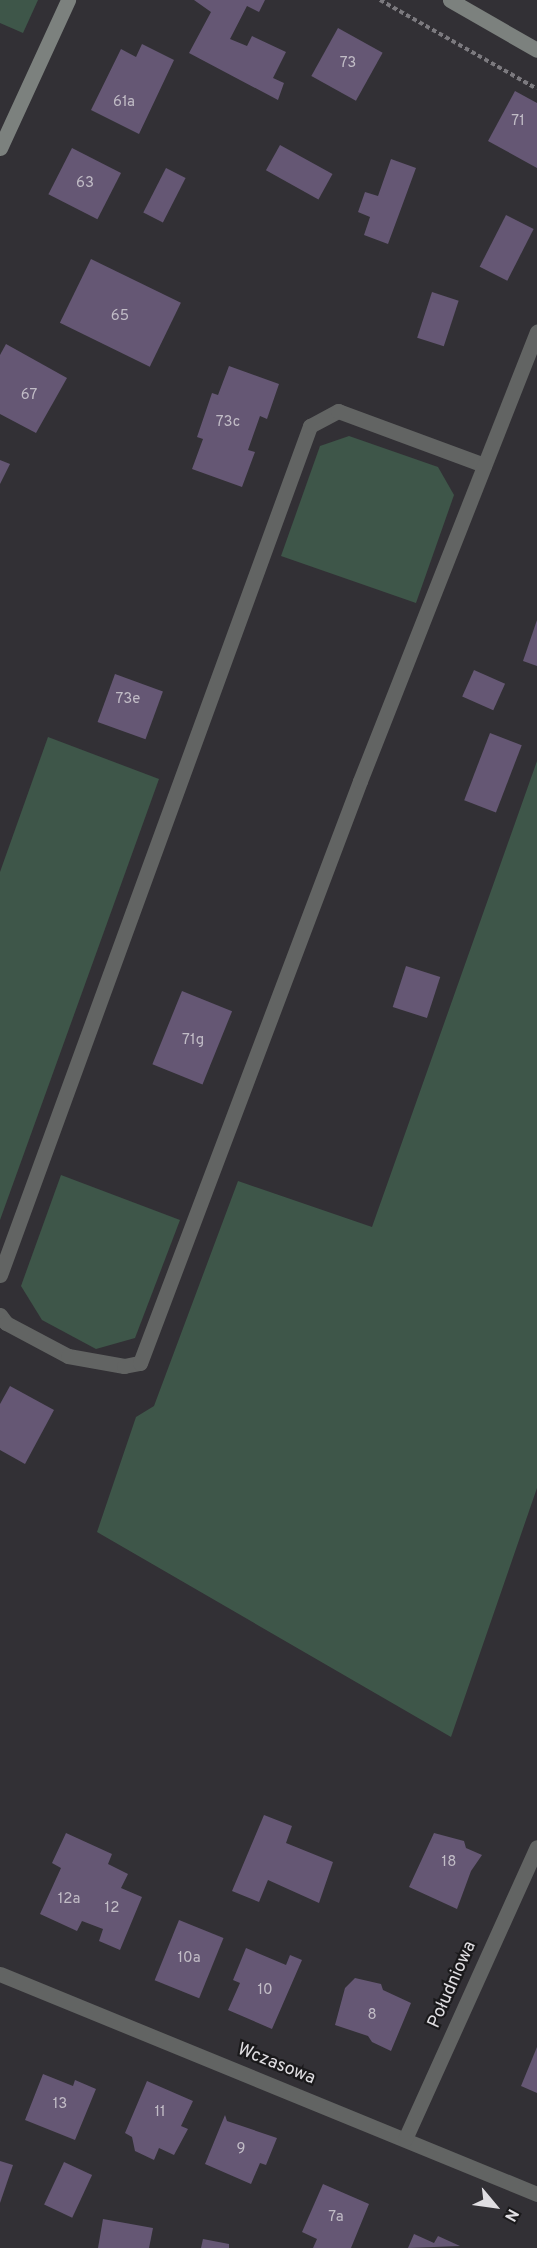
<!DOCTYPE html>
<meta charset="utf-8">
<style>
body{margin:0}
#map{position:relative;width:537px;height:2248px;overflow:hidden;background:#323035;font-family:Overpass,sans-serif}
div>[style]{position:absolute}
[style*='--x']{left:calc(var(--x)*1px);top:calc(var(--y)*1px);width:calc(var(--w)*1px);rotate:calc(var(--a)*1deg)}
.green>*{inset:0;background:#3e5649}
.building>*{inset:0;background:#655774;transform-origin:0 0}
.path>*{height:4px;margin-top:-2px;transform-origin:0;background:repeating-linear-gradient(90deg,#7c7a7f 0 4.5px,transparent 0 7.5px)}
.lane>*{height:15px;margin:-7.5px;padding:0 7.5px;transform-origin:7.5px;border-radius:7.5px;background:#626463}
.street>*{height:15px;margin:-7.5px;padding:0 7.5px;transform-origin:7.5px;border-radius:7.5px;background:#626463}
.secondary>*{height:15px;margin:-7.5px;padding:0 7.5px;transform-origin:7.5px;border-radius:7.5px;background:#7c817e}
span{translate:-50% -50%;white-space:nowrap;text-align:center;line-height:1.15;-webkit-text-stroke:4.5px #1a191b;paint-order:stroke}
.number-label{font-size:15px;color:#c1bcc6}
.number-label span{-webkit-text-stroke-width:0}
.street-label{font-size:18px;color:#e0dee2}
.north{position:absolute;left:465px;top:2176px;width:60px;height:60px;-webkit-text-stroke:4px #1a191b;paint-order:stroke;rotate:119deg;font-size:16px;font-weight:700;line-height:24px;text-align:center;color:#e0dee2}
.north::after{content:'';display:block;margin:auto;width:21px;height:27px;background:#e0dee2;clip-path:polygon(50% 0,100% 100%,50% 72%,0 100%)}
</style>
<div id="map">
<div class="green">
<i style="clip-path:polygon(0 0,38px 0,23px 33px,0 23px)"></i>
<i style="clip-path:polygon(349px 436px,438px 467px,454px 495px,416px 603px,281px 556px,320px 446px)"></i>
<i style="clip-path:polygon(48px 737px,159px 779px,0 1220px,0 872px)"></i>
<i style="clip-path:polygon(537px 761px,537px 1488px,451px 1737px,97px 1532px,136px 1417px,154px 1406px,238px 1181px,372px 1227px)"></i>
<i style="clip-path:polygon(61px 1175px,180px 1220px,135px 1338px,96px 1349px,42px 1320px,21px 1286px)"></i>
</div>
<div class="building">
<i style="clip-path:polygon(194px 0,265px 0,259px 12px,247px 6px,230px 39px,247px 46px,252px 36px,286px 52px,273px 78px,284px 83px,278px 100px,189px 53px,211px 12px)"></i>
<i style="left:338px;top:28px;width:51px;height:55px;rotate:29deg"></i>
<i style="clip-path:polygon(142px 44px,174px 60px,139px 134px,91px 110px,121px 49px,136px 57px)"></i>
<i style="clip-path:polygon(515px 91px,537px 103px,537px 168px,488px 141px)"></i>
<i style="left:280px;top:145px;width:60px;height:29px;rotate:29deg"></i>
<i style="left:72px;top:148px;width:55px;height:52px;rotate:27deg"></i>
<i style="clip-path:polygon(391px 159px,416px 168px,388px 244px,364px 235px,370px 217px,358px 212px,365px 192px,378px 196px)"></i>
<i style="left:166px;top:168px;width:22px;height:50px;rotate:27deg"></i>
<i style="left:506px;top:215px;width:31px;height:58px;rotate:27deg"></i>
<i style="left:91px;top:259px;width:100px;height:71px;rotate:26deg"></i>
<i style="left:432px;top:292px;width:28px;height:48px;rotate:18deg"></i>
<i style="clip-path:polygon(6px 344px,67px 378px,36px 433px,0 414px,0 355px)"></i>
<i style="clip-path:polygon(229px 366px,279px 384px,267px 419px,260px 416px,248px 450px,255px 452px,242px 487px,192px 469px,203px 439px,197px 437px,212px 393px,218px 395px)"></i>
<i style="clip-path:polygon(0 460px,10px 464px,0 484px)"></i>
<i style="clip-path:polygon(537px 620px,537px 666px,523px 661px)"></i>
<i style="left:474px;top:670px;width:34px;height:29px;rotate:24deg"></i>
<i style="left:115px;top:674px;width:51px;height:51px;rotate:20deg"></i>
<i style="left:490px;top:733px;width:34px;height:72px;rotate:21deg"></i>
<i style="left:406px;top:966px;width:36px;height:43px;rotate:18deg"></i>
<i style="left:182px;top:991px;width:54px;height:79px;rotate:22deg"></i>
<i style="clip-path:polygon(10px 1386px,54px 1410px,25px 1464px,0 1450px,0 1404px)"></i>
<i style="clip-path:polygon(264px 1815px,292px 1826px,286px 1843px,333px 1862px,319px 1903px,268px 1880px,259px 1902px,232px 1891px)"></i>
<i style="clip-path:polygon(66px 1833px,112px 1854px,108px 1864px,128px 1874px,121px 1888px,142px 1897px,120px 1950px,99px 1941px,103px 1929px,82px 1921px,77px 1931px,40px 1914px,61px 1868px,52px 1863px)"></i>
<i style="clip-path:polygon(434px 1833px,464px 1841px,466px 1848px,482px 1855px,471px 1871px,457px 1909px,409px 1887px)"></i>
<i style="left:179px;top:1920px;width:48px;height:65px;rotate:22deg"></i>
<i style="clip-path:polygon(246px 1948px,286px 1965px,290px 1955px,302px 1960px,272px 2029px,228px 2010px,240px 1983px,233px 1980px)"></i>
<i style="clip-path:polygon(355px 1978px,381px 1984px,383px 1990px,411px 2003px,391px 2051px,372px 2042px,368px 2036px,335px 2025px,345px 1988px)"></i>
<i style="clip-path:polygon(537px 2047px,537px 2093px,521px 2086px)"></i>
<i style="clip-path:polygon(43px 2074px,73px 2086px,75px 2080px,96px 2089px,75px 2140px,25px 2120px)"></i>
<i style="clip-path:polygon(147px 2081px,193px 2101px,181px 2126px,188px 2129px,174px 2155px,159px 2148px,154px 2160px,135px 2151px,132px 2137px,125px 2133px)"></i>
<i style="clip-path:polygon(225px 2115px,227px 2121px,277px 2138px,266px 2165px,260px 2163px,251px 2184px,205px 2164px)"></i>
<i style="clip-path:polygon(0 2161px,13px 2165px,0 2203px)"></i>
<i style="left:64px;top:2162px;width:31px;height:47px;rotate:25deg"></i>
<i style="clip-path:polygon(323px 2184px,369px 2204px,351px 2248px,313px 2248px,317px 2239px,302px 2232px)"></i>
<i style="clip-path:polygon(103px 2219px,153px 2228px,149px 2248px,98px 2248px)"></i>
<i style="clip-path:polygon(414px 2234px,434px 2243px,438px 2236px,460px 2246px,408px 2248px)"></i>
<i style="clip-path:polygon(203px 2239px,229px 2244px,229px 2248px,201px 2248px)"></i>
</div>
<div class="path">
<i style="--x:380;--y:0;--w:180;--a:29.5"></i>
</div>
<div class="lane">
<i style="--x:0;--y:1275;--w:904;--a:-69.94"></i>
<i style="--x:310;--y:426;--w:32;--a:-28"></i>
<i style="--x:338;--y:411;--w:156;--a:20.3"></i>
<i style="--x:0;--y:1315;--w:10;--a:53"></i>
<i style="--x:6;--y:1323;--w:70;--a:28"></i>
<i style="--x:68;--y:1356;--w:57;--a:10.1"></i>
<i style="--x:124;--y:1366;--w:16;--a:-11"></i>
</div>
<div class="street">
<i style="--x:140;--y:1363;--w:622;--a:-69.29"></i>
<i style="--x:360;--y:781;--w:483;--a:-68.5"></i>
<i style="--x:0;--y:1974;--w:580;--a:22.28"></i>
<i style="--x:405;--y:2139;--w:320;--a:-65.7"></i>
</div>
<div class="secondary">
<i style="--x:450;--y:0;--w:100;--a:29.9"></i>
<i style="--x:0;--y:148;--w:163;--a:-65.3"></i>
</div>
<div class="number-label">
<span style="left:348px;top:64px">73</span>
<span style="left:124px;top:103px">61a</span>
<span style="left:518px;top:122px">71</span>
<span style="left:85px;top:184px">63</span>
<span style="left:120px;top:317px">65</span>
<span style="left:29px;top:396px">67</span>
<span style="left:228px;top:423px">73c</span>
<span style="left:128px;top:700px">73e</span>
<span style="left:193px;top:1041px">71g</span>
<span style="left:449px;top:1863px">18</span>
<span style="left:69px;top:1900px">12a</span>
<span style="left:112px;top:1909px">12</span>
<span style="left:189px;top:1959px">10a</span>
<span style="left:265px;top:1991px">10</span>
<span style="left:372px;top:2016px">8</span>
<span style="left:60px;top:2105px">13</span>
<span style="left:160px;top:2113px">11</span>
<span style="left:241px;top:2150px">9</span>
<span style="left:336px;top:2218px">7a</span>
</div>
<div class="street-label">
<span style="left:453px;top:1985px;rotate:-66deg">Południowa</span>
<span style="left:276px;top:2065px;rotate:22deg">Wczasowa</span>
</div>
<div class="north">N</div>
</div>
